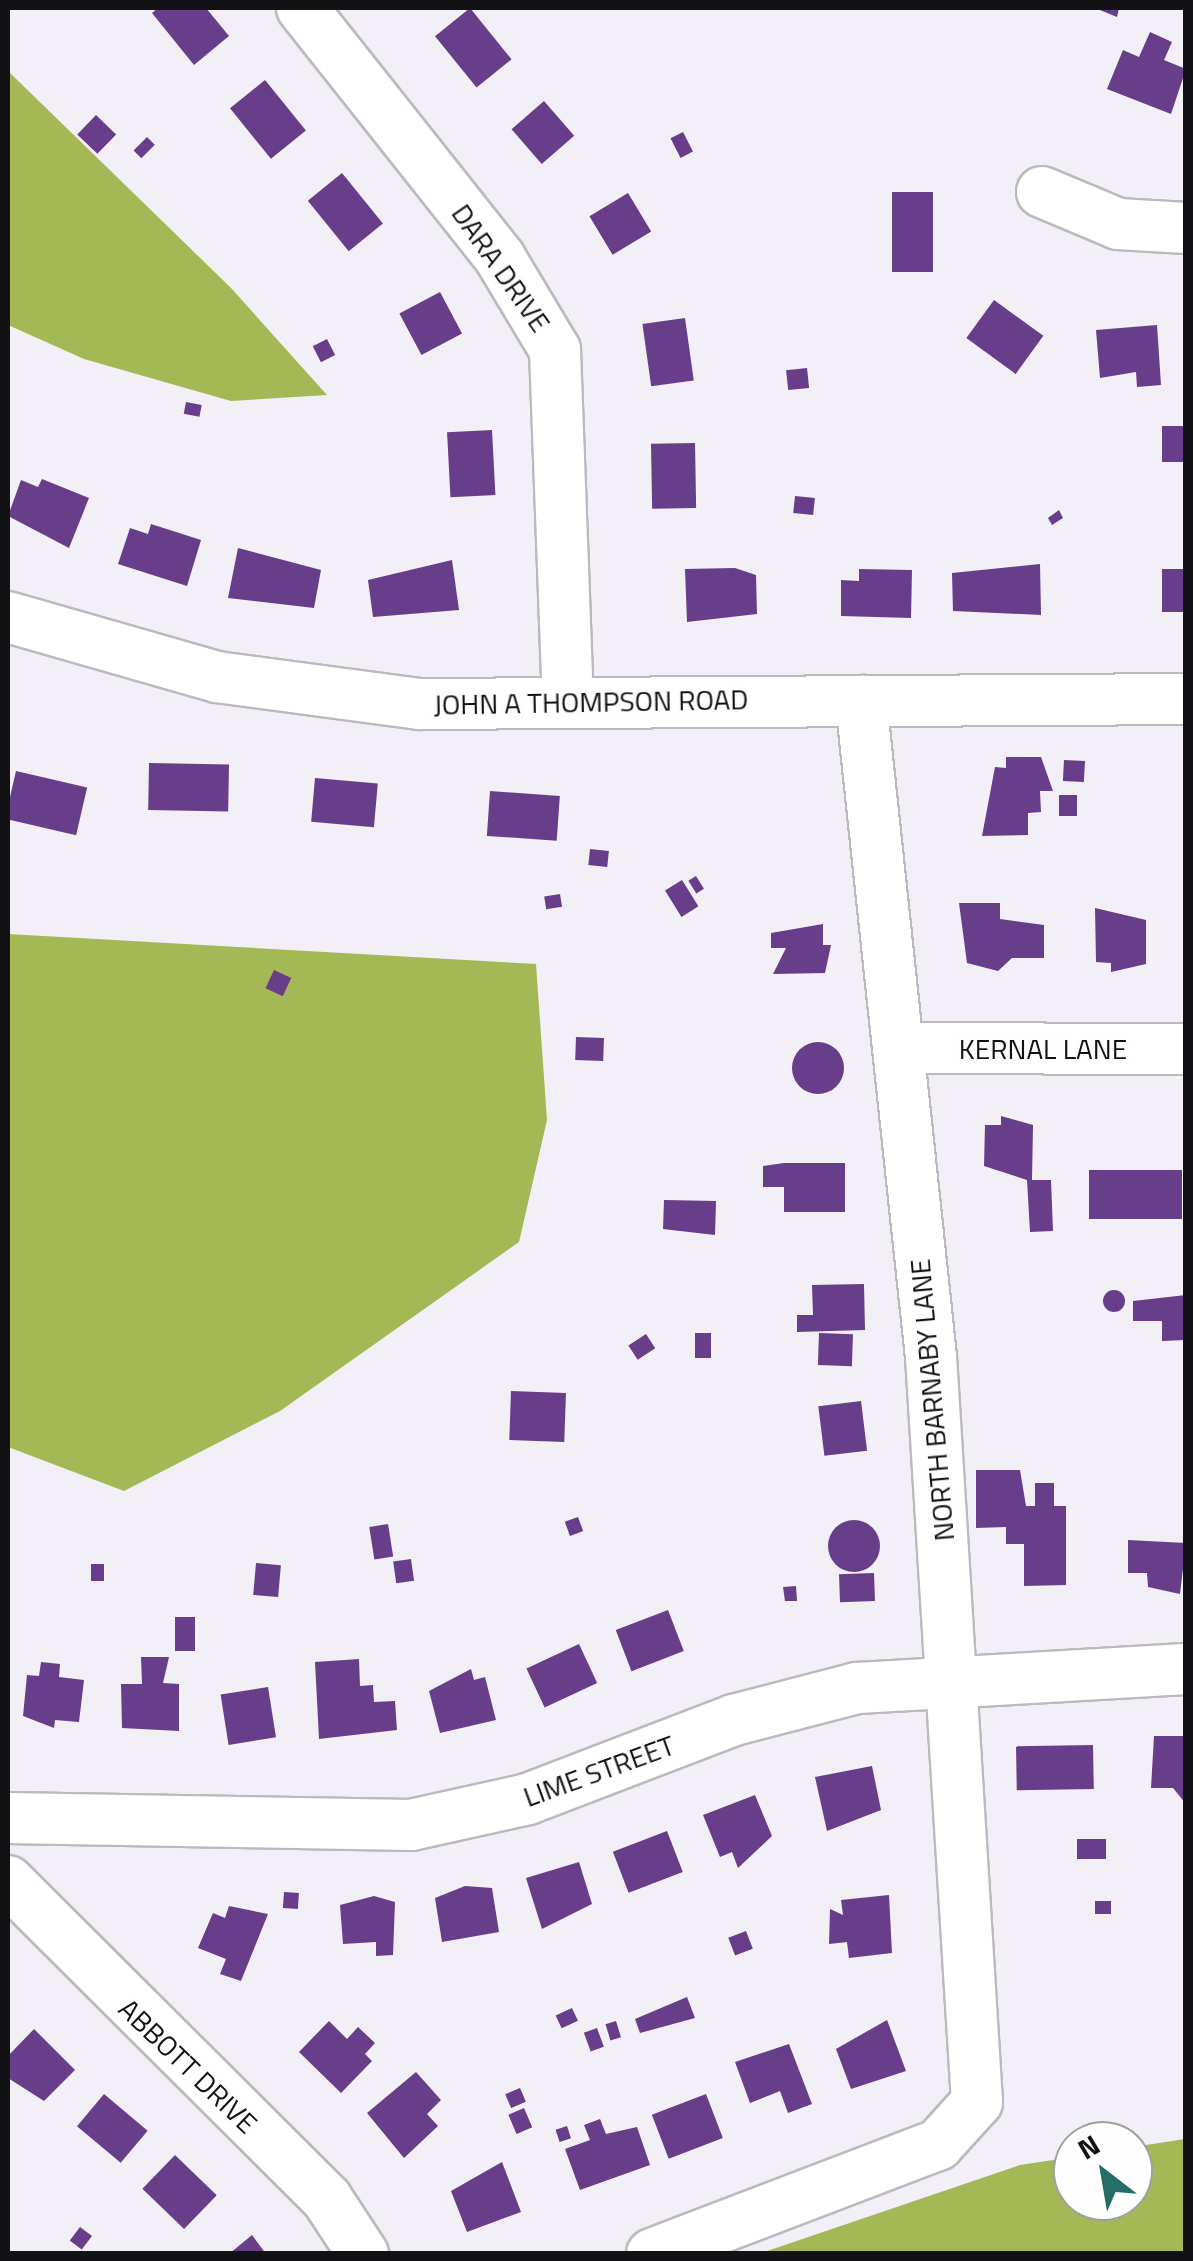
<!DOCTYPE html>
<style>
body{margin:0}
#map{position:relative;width:1193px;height:2261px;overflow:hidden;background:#f2eff6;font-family:"Titillium Web",sans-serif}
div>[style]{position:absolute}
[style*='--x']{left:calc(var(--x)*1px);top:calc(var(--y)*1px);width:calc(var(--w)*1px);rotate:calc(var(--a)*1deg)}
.forest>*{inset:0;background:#a5b856}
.building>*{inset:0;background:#683d89;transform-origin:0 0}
.round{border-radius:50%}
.roads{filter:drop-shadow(2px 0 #bcb9bf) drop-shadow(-2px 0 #bcb9bf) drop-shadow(0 2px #bcb9bf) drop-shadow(0 -2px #bcb9bf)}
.minor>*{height:50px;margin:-25px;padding:0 25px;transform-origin:25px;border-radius:25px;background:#fff}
span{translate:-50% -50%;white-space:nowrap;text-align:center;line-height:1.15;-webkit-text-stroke:10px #fefeff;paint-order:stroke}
.street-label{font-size:28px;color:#121113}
.frame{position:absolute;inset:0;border:10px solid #121113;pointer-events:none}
.north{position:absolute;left:1053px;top:2121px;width:100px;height:100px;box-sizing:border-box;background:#fefeff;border:2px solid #a09fa1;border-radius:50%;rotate:329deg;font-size:28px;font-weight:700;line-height:40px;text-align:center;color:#121113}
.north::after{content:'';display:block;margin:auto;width:35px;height:45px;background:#256e67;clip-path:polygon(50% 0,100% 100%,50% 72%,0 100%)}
</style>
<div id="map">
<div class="forest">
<i style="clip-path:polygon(8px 71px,231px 288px,327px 395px,231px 401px,84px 359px,8px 325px)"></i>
<i style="clip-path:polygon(8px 934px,536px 964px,547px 1120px,519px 1242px,280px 1411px,124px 1491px,8px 1447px)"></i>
<i style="clip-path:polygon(1185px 2139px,1185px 2253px,761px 2253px,1020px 2165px,1073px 2157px,1073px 2201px,1133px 2201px,1133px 2147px)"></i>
</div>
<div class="building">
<i style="clip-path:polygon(158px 8px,206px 8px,229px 36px,194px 65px,152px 13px)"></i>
<i style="left:470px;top:8px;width:66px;height:45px;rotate:51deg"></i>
<i style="clip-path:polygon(1095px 8px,1119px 8px,1117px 17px)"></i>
<i style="clip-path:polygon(1150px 32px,1172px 42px,1164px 60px,1186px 69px,1171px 114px,1107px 89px,1123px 50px,1139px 57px)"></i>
<i style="left:265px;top:80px;width:65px;height:45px;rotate:51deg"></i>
<i style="left:544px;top:101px;width:46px;height:43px;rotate:49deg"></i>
<i style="left:96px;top:115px;width:28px;height:27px;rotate:44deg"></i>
<i style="left:683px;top:132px;width:22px;height:14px;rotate:63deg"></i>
<i style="left:147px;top:137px;width:11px;height:19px;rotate:45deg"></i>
<i style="left:342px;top:173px;width:65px;height:44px;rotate:51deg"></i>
<i style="left:892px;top:192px;width:41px;height:80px"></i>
<i style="left:628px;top:193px;width:45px;height:45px;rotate:59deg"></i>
<i style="left:440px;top:292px;width:47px;height:46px;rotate:62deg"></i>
<i style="left:994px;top:300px;width:61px;height:47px;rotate:36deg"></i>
<i style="left:685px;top:318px;width:63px;height:43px;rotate:82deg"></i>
<i style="clip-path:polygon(1157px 325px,1161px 385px,1137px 387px,1136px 372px,1100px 378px,1096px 330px)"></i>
<i style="left:327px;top:339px;width:18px;height:16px;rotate:63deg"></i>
<i style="left:807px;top:368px;width:20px;height:21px;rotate:84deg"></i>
<i style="left:186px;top:402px;width:16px;height:12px;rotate:11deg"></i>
<i style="left:1162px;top:426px;width:24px;height:36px"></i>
<i style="left:492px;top:430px;width:65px;height:45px;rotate:87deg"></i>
<i style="left:695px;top:443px;width:65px;height:44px;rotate:89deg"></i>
<i style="clip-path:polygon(42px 479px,89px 498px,69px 548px,8px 516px,21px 480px,38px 487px)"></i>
<i style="left:795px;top:496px;width:20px;height:17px;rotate:6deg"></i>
<i style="clip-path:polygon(1059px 510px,1063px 518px,1052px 525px,1048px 518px)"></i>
<i style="clip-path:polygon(151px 524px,201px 540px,187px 586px,118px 564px,130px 528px,148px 534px)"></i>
<i style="clip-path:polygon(238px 548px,321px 570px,314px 608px,228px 598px)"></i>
<i style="clip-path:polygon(452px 560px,459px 610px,373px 617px,368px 580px)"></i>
<i style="clip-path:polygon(1040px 564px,1041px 615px,953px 611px,952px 573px)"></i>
<i style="clip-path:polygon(735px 568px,756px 575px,757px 614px,687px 622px,685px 569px)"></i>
<i style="clip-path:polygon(859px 569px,912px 570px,911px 618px,841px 616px,841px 580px,859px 581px)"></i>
<i style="left:1162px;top:569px;width:24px;height:43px"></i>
<i style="clip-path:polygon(1006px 757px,1041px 757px,1053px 791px,1040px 791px,1041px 812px,1028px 813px,1028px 835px,982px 836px,995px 767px,1006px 768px)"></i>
<i style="left:1064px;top:760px;width:21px;height:21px;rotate:3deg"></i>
<i style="left:149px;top:763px;width:80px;height:47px;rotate:1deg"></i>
<i style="left:16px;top:771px;width:73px;height:49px;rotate:13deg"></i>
<i style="left:315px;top:778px;width:63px;height:44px;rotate:5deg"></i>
<i style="left:490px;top:791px;width:70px;height:45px;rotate:4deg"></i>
<i style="left:1059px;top:795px;width:18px;height:21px"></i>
<i style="left:590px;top:849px;width:19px;height:16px;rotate:6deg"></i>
<i style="left:696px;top:876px;width:15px;height:9px;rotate:58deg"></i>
<i style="left:682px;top:880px;width:31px;height:20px;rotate:58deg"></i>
<i style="left:560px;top:894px;width:13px;height:16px;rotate:81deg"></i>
<i style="clip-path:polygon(959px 903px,1000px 903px,1000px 919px,1044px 925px,1044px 958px,1012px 958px,998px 971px,967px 963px)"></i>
<i style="clip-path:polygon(1095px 908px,1146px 920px,1146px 964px,1111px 972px,1111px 963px,1096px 962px)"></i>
<i style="clip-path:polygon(823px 924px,823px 945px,831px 945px,825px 973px,773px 974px,786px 948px,771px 948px,771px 933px)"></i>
<i style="left:274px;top:970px;width:19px;height:20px;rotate:25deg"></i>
<i style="left:576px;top:1037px;width:28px;height:23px;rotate:2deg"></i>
<i class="round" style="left:792px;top:1042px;width:52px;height:52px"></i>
<i style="clip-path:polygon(1001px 1116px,1033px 1125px,1032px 1180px,1051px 1180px,1053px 1231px,1030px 1232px,1027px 1180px,984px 1166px,985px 1125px,1001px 1125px)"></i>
<i style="clip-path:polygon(784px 1163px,845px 1163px,845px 1212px,784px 1212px,784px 1187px,763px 1187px,763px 1166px)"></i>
<i style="left:1089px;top:1170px;width:93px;height:49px"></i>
<i style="clip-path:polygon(664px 1200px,716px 1201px,715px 1235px,663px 1229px)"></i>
<i style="clip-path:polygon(864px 1284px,865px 1330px,797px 1332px,797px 1315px,813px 1315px,812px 1285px)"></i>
<i class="round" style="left:1103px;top:1290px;width:22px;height:22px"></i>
<i style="clip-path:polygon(1186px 1295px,1186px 1340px,1162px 1341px,1162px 1321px,1133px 1321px,1133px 1301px)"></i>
<i style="left:695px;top:1333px;width:16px;height:25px"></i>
<i style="left:819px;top:1333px;width:34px;height:32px;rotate:2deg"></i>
<i style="left:646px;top:1334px;width:17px;height:21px;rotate:57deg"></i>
<i style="left:511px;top:1391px;width:55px;height:49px;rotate:2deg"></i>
<i style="left:861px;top:1401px;width:50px;height:43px;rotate:83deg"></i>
<i style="clip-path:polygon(976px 1470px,1020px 1470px,1026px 1506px,1035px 1506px,1035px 1483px,1054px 1483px,1054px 1506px,1066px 1506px,1066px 1585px,1024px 1586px,1024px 1544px,1006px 1544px,1006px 1527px,976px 1528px)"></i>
<i style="left:578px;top:1517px;width:15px;height:14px;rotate:70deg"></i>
<i class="round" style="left:828px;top:1520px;width:52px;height:52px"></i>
<i style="left:388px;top:1524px;width:33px;height:19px;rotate:81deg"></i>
<i style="clip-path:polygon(1128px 1540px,1186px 1543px,1180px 1594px,1148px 1587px,1147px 1573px,1128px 1573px)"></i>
<i style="left:411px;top:1559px;width:22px;height:18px;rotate:82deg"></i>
<i style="left:256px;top:1563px;width:25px;height:32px;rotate:5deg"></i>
<i style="left:91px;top:1564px;width:13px;height:17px"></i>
<i style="left:874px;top:1573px;width:28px;height:35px;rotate:88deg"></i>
<i style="clip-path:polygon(796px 1586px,797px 1601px,785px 1601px,783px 1587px)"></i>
<i style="left:668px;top:1610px;width:44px;height:56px;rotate:69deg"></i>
<i style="left:195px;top:1617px;width:34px;height:20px;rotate:90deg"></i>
<i style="left:579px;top:1644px;width:43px;height:58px;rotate:65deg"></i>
<i style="clip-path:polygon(141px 1657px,169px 1657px,163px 1683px,179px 1684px,179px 1731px,122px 1728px,121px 1684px,142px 1684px)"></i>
<i style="clip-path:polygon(359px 1659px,360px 1686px,373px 1685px,374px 1702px,395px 1701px,397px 1730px,319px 1739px,315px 1662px)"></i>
<i style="clip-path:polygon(41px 1662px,60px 1664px,59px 1677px,84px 1680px,79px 1722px,55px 1720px,54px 1728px,23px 1716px,27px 1675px,39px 1676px)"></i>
<i style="clip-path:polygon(471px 1669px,474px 1680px,485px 1677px,496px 1720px,440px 1733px,429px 1691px)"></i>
<i style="left:268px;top:1687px;width:51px;height:48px;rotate:81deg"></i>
<i style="clip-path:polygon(1154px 1736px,1186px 1736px,1186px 1804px,1173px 1788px,1151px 1788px)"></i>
<i style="left:1093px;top:1745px;width:44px;height:77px;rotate:89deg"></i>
<i style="clip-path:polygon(872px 1766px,881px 1810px,827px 1831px,815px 1777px)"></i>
<i style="clip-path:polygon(755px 1795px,772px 1836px,738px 1868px,732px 1852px,720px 1857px,703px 1815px)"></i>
<i style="left:667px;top:1831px;width:44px;height:58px;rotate:69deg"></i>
<i style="left:1077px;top:1839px;width:29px;height:20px"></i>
<i style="clip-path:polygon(579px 1862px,592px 1904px,542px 1929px,526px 1878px)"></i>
<i style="clip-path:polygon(465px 1886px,492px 1888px,499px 1932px,442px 1942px,435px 1898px)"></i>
<i style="left:284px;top:1892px;width:15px;height:16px;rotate:4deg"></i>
<i style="clip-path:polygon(889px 1895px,892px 1953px,849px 1958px,847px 1942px,829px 1944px,830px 1909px,843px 1915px,841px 1900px)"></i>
<i style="clip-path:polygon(374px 1896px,395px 1902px,393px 1955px,376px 1956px,376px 1942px,343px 1944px,340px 1905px)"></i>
<i style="left:1095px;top:1901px;width:16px;height:13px"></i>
<i style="clip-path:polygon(229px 1906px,268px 1914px,241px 1981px,220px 1974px,226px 1959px,198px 1948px,213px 1913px,225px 1918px)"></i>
<i style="left:746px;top:1931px;width:19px;height:19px;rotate:69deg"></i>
<i style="clip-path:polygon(687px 1997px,695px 2018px,640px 2033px,635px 2019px)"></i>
<i style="left:572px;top:2008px;width:14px;height:18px;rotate:65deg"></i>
<i style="clip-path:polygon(887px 2020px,906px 2071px,851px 2089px,836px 2049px)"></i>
<i style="clip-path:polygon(329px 2021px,347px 2039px,358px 2027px,375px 2043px,365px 2054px,372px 2061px,341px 2093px,299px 2052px)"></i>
<i style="left:616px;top:2021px;width:17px;height:11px;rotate:73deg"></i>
<i style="left:597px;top:2028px;width:20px;height:14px;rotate:70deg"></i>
<i style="clip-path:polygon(34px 2029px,75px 2070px,44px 2101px,8px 2078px,8px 2056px)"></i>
<i style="clip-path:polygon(789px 2044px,812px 2104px,788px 2113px,780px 2091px,750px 2103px,735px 2062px)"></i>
<i style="clip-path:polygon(416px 2072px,441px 2100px,427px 2114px,438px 2126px,404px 2158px,367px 2113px)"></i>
<i style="left:520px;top:2088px;width:15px;height:16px;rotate:67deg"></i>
<i style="left:104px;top:2094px;width:57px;height:42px;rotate:40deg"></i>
<i style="left:706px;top:2094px;width:47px;height:58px;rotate:69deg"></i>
<i style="left:524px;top:2108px;width:21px;height:17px;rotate:67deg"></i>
<i style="clip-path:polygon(600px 2119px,606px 2134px,637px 2127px,650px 2165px,580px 2190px,565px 2149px,590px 2140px,584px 2125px)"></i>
<i style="left:567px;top:2126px;width:13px;height:12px;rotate:72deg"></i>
<i style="left:175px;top:2155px;width:58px;height:47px;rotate:44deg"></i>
<i style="clip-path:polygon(502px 2162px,521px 2212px,467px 2232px,451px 2191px)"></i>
<i style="left:80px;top:2227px;width:15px;height:17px;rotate:37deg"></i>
<i style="clip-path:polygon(252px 2235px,266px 2254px,229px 2254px)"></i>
</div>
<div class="roads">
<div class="minor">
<i style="--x:302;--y:8;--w:319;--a:51.6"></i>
<i style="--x:500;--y:258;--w:107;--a:59.1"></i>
<i style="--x:555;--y:350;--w:350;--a:87.9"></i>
<i style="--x:1042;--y:192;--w:82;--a:22.8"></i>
<i style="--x:1118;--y:224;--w:68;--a:3.4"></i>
<i style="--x:8;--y:617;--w:217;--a:16"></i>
<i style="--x:217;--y:677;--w:204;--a:7.6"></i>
<i style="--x:419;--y:704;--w:767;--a:-0.37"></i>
<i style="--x:900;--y:1048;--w:286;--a:0.2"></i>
<i style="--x:8;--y:1818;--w:403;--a:1"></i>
<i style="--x:411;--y:1825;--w:120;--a:-12.5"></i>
<i style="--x:528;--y:1799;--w:221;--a:-21"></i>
<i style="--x:734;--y:1720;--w:127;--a:-14.6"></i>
<i style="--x:857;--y:1688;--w:330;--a:-3.3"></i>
<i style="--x:8;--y:1881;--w:450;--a:44.9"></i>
<i style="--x:327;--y:2199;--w:66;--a:56.8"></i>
<i style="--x:652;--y:2254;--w:306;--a:-20.9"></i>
<i style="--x:938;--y:2145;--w:58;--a:-47.8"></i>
<i style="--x:977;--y:2102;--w:746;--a:-93.53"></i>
<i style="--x:931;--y:1357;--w:660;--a:-96.09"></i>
</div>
</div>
<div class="street-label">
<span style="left:501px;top:268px;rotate:55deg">DARA DRIVE</span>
<span style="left:591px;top:702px;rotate:-1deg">JOHN A THOMPSON ROAD</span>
<span style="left:1043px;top:1049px">KERNAL LANE</span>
<span style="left:932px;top:1400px;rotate:-95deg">NORTH BARNABY LANE</span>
<span style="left:599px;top:1771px;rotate:-20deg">LIME STREET</span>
<span style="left:188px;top:2066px;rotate:44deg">ABBOTT DRIVE</span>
</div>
<div class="frame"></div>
<div class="north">N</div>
</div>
